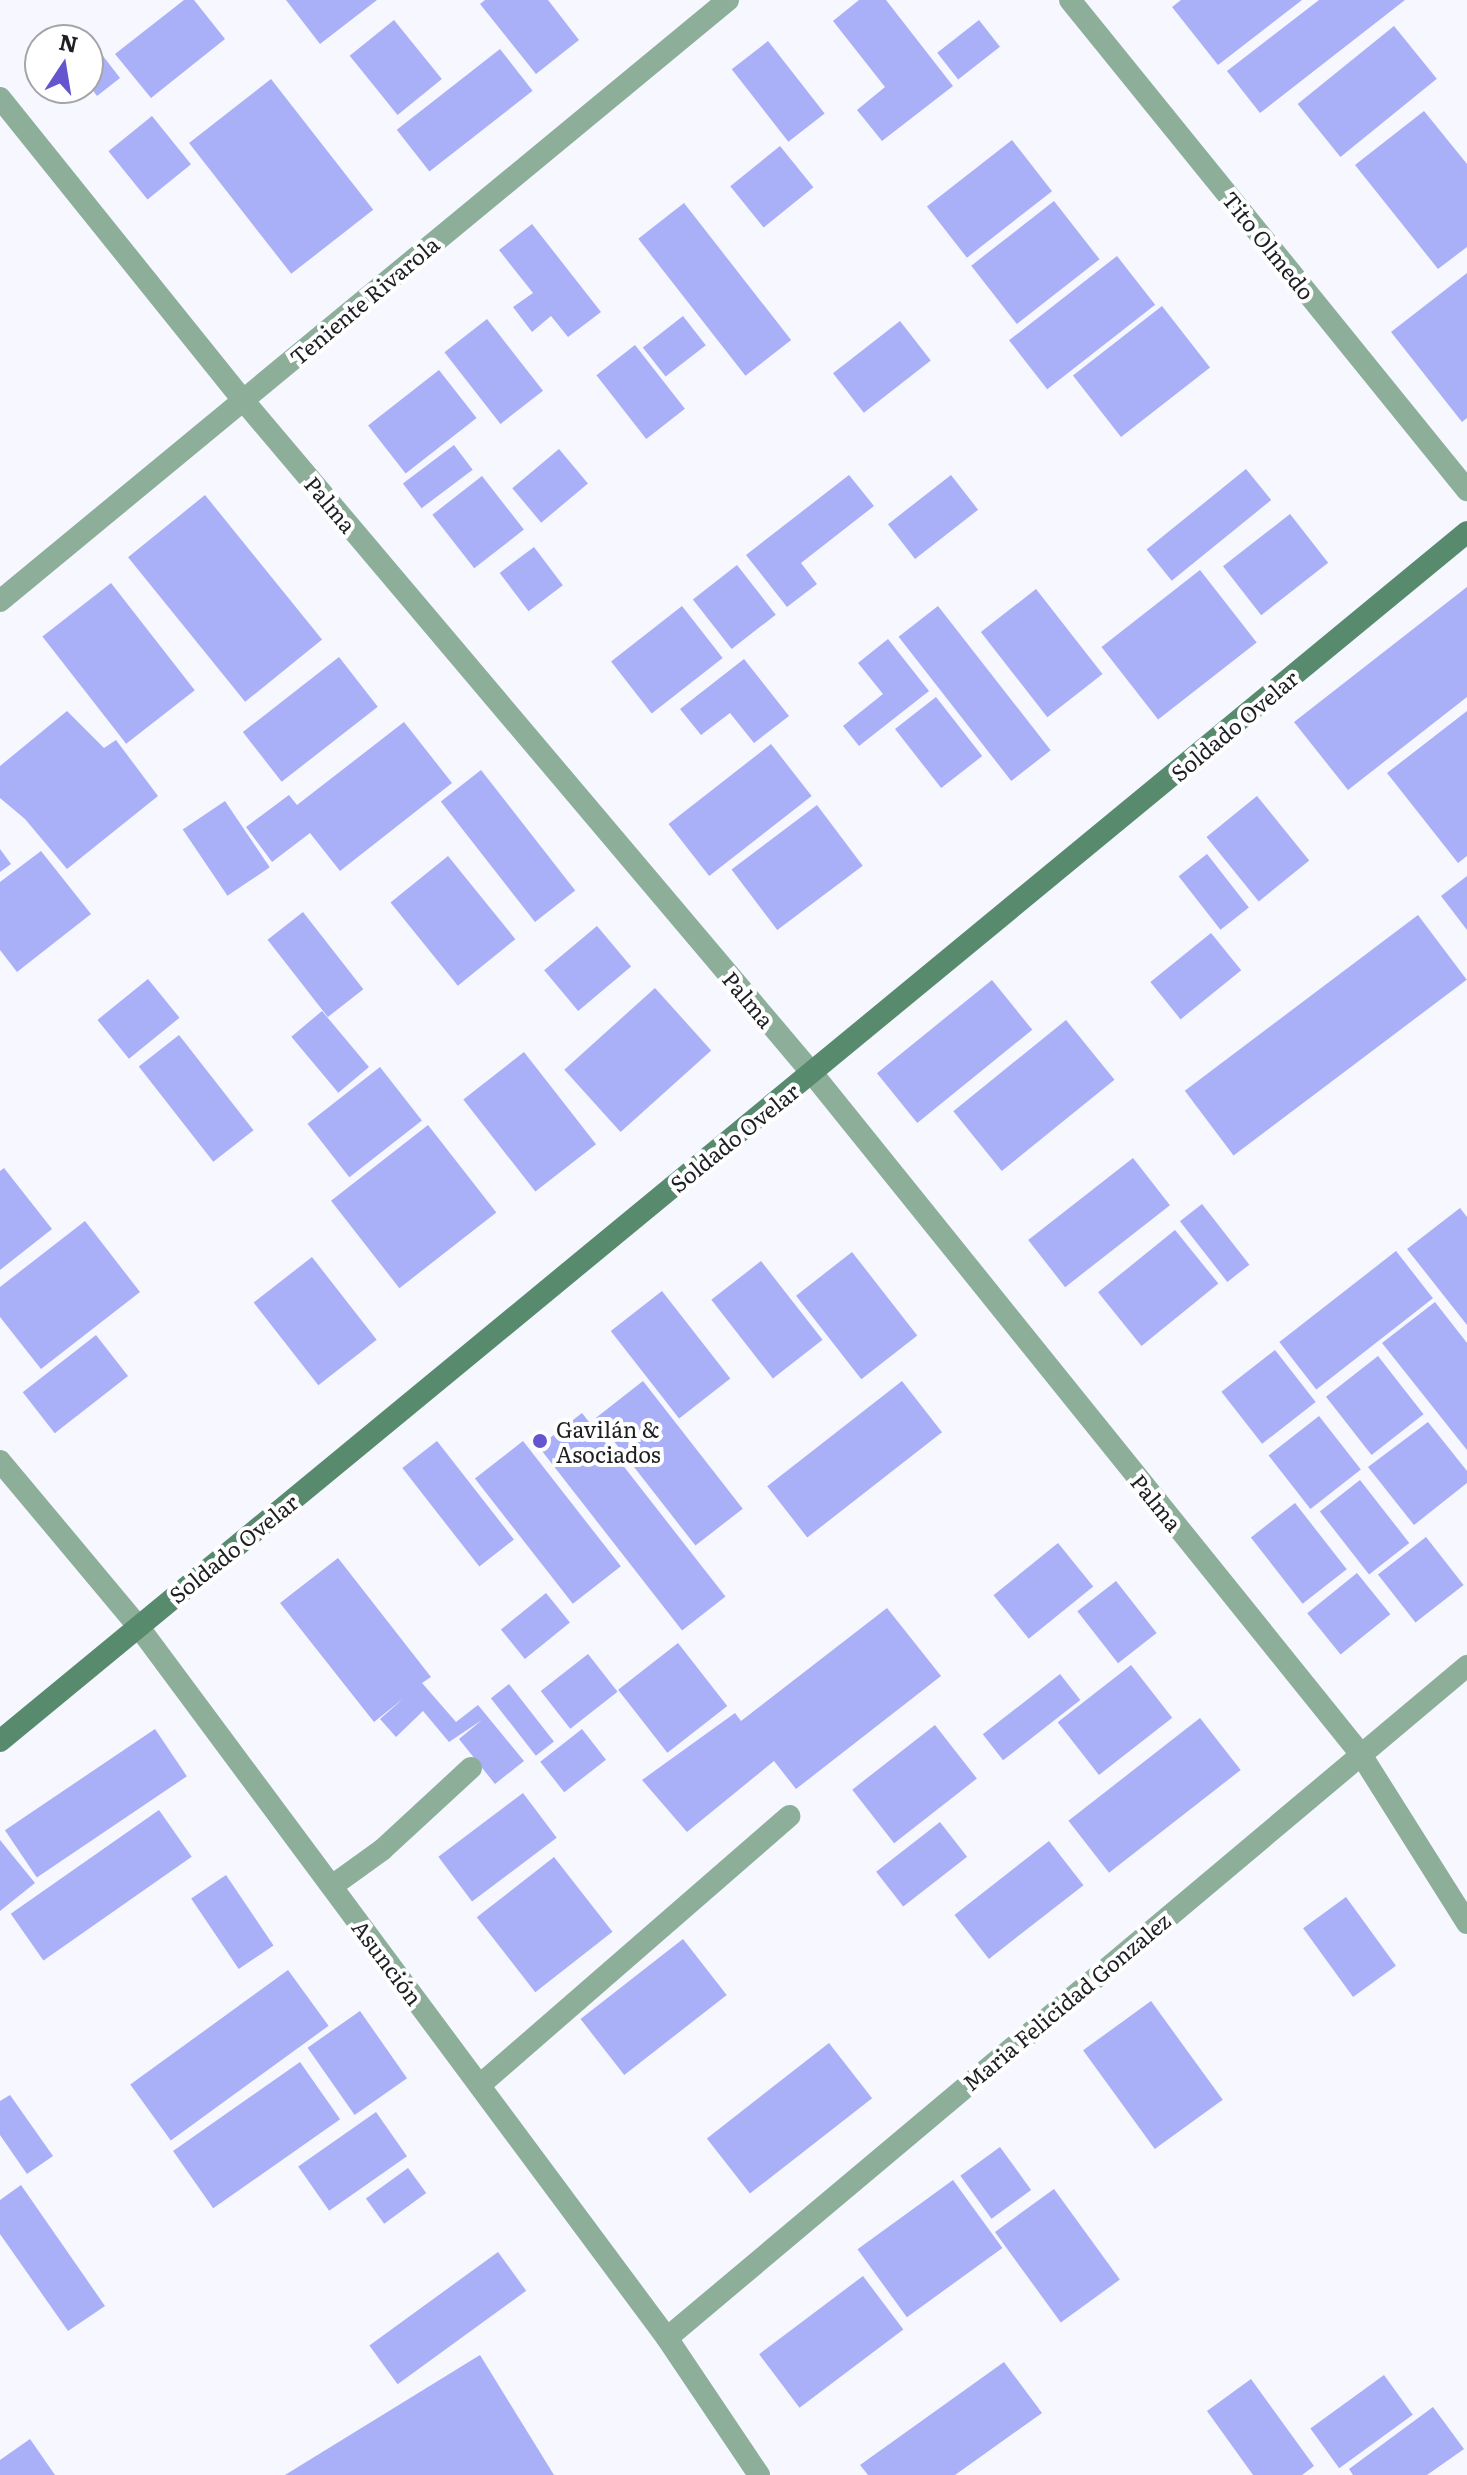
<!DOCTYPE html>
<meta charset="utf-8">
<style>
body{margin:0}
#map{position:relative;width:1467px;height:2475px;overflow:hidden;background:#f6f7ff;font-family:Literata,serif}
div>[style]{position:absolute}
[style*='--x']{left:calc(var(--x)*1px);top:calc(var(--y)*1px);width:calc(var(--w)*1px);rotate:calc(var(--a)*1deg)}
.building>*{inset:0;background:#a9b0f8;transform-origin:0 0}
.service>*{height:22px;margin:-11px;padding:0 11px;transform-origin:11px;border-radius:11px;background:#8daf9a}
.minor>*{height:22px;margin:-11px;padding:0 11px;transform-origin:11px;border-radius:11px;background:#8daf9a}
.secondary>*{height:22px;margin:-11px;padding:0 11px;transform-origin:11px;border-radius:11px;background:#588b6e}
.dots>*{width:22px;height:22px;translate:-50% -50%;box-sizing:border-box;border:4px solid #fff;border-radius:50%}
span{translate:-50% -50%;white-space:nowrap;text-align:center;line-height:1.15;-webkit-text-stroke:8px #fff;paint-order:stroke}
.street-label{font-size:22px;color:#1e1f22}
.poi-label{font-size:22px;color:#1e1f22}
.left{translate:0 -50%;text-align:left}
.north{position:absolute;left:24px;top:24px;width:80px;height:80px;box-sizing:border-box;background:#fff;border:2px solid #a5a5a7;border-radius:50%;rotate:12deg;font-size:22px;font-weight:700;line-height:32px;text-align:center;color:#1e1f22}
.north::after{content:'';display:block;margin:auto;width:28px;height:36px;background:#6555ce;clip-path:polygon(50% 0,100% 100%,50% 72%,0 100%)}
</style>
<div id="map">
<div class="building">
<i style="clip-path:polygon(184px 0,194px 0,225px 39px,151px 98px,115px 54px)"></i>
<i style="clip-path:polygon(286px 0,377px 0,320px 44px)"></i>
<i style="clip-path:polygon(485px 0,548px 0,579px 40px,536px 74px,480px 4px)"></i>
<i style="clip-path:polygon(859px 0,886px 0,953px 86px,882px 141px,857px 110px,885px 87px,833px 21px)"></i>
<i style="clip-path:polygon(1181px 0,1302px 0,1218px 65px,1172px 7px)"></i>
<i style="clip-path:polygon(1319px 0,1405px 0,1260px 113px,1227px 71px)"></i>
<i style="left:394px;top:20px;width:76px;height:57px;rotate:51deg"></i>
<i style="left:979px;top:20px;width:34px;height:53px;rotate:52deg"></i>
<i style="left:1394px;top:26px;width:68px;height:124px;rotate:51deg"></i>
<i style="left:768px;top:41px;width:92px;height:46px;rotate:52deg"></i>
<i style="clip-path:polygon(93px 43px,120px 78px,97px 96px,88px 84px,88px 47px)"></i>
<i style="left:500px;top:49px;width:53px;height:131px;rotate:52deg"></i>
<i style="left:271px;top:79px;width:166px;height:104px;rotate:52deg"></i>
<i style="clip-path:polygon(1424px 111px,1467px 164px,1467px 247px,1438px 269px,1355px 165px)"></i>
<i style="left:152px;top:116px;width:62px;height:56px;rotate:51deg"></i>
<i style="left:1012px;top:140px;width:65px;height:108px;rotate:52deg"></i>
<i style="left:780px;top:146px;width:53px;height:64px;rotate:51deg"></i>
<i style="left:1054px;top:201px;width:74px;height:105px;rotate:52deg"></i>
<i style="left:684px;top:203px;width:174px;height:58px;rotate:52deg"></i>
<i style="clip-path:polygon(532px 224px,601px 312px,568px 337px,551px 316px,532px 332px,513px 307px,533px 293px,499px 250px)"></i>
<i style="left:1117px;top:256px;width:62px;height:137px;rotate:52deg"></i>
<i style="clip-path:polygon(1467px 273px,1467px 418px,1462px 422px,1391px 332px)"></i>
<i style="left:1162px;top:306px;width:78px;height:113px;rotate:52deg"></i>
<i style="left:683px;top:316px;width:37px;height:51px;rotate:52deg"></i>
<i style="left:487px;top:319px;width:91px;height:54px;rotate:52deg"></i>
<i style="left:900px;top:321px;width:50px;height:85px;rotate:52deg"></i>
<i style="left:635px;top:345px;width:81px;height:49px;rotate:52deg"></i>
<i style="left:439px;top:370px;width:61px;height:90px;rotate:52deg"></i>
<i style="left:454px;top:445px;width:31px;height:64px;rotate:53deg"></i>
<i style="left:559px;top:449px;width:45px;height:61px;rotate:50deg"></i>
<i style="left:1246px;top:469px;width:40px;height:128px;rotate:51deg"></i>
<i style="clip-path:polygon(849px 475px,874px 506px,801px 563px,817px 584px,787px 607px,746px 555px)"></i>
<i style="left:951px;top:475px;width:44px;height:80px;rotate:52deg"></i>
<i style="left:482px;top:476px;width:68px;height:63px;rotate:52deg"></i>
<i style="left:205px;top:495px;width:186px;height:99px;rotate:51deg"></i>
<i style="left:1290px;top:514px;width:62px;height:85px;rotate:52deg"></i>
<i style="left:534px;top:547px;width:48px;height:43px;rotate:53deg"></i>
<i style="left:737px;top:565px;width:63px;height:56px;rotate:52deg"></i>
<i style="left:1200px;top:570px;width:92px;height:125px;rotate:52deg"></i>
<i style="left:111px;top:583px;width:136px;height:87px;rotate:52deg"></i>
<i style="clip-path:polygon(1467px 587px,1467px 697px,1348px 790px,1294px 722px)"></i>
<i style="left:1036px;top:589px;width:108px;height:70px;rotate:52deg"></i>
<i style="left:682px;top:606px;width:66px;height:90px;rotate:52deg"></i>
<i style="left:938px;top:606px;width:183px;height:50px;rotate:52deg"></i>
<i style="clip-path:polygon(888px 639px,929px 691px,859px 746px,843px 726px,883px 694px,858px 663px)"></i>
<i style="left:339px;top:657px;width:63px;height:122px;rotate:52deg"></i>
<i style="clip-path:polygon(744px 659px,789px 716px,754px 743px,730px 713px,701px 735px,680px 709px)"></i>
<i style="left:936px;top:697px;width:75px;height:52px;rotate:52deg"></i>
<i style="clip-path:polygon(67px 711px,104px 748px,116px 740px,158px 796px,67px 869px,25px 819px,0 798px,0 766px)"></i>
<i style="clip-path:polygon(1467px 711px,1467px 856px,1458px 863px,1387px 773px)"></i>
<i style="clip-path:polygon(404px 722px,452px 783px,340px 871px,310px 833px,272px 862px,246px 827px,289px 795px,297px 805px)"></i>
<i style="left:771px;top:744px;width:66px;height:130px;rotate:52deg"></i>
<i style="left:481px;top:770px;width:153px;height:51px;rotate:52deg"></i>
<i style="left:1257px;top:796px;width:83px;height:65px;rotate:51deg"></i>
<i style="left:225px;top:801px;width:80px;height:51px;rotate:56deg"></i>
<i style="left:817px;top:805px;width:76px;height:107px;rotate:53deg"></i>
<i style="clip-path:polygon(0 849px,11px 864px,0 872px)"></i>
<i style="clip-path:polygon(41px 851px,91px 914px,17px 972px,0 950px,0 882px)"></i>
<i style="left:1207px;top:854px;width:68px;height:36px;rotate:52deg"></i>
<i style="left:448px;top:856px;width:107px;height:74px;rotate:51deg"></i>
<i style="clip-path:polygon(1467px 876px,1467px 930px,1441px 896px)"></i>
<i style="left:303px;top:912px;width:98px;height:45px;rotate:52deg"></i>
<i style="left:1418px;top:915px;width:81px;height:292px;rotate:53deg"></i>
<i style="left:597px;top:926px;width:53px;height:69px;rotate:50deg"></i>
<i style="left:1211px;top:933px;width:48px;height:78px;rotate:51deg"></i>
<i style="left:148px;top:979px;width:50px;height:65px;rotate:51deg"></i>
<i style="left:992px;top:980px;width:64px;height:148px;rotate:51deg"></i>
<i style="left:655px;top:988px;width:84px;height:122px;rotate:48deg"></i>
<i style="left:322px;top:1011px;width:73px;height:40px;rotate:50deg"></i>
<i style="left:1066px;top:1020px;width:77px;height:145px;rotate:51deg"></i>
<i style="left:179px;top:1035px;width:121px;height:51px;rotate:52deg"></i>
<i style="left:524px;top:1052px;width:117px;height:77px;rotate:52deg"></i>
<i style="left:380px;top:1067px;width:68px;height:92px;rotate:52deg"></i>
<i style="left:428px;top:1125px;width:111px;height:123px;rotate:52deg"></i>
<i style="left:1133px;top:1158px;width:60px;height:133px;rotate:52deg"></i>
<i style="clip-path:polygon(4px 1168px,52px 1229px,0 1270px,0 1171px)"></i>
<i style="left:1202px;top:1204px;width:77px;height:28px;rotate:52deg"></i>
<i style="clip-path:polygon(1460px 1208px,1467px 1217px,1467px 1325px,1407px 1249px)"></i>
<i style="clip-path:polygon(85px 1221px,140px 1292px,41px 1369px,0 1317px,0 1287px)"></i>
<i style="left:1175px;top:1230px;width:69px;height:99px;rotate:51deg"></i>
<i style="left:1396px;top:1251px;width:60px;height:148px;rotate:52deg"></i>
<i style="left:852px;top:1252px;width:106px;height:71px;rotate:52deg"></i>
<i style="left:312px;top:1257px;width:105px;height:74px;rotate:52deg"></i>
<i style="left:761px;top:1261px;width:100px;height:63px;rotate:52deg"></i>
<i style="left:662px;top:1291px;width:111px;height:65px;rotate:52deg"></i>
<i style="clip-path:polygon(1435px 1302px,1467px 1343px,1467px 1450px,1382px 1343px)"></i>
<i style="left:96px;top:1335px;width:52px;height:93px;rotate:52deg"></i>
<i style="left:1275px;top:1350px;width:66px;height:68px;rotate:52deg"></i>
<i style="left:1378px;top:1356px;width:74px;height:66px;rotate:52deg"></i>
<i style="left:643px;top:1381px;width:162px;height:60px;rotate:52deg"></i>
<i style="left:902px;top:1381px;width:65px;height:171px;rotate:52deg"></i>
<i style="left:582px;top:1413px;width:233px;height:55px;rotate:52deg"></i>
<i style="left:1319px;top:1416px;width:68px;height:64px;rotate:52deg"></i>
<i style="clip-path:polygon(1428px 1422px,1467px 1471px,1467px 1483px,1414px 1525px,1368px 1467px)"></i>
<i style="left:437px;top:1441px;width:125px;height:44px;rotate:52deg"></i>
<i style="left:523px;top:1441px;width:159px;height:61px;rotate:52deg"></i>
<i style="left:1360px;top:1480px;width:80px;height:51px;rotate:52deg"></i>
<i style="left:1295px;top:1503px;width:84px;height:56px;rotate:52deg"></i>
<i style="left:1426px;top:1537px;width:61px;height:61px;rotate:52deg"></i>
<i style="left:1058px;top:1543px;width:56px;height:83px;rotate:51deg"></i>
<i style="clip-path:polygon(338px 1558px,431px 1677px,422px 1683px,456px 1722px,478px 1705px,524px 1761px,495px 1784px,459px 1739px,482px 1720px,449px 1742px,423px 1711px,396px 1737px,380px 1719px,404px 1698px,374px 1722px,280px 1603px)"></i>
<i style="left:1357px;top:1573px;width:53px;height:64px;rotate:51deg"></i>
<i style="left:1116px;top:1581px;width:66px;height:49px;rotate:52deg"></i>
<i style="left:546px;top:1593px;width:38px;height:58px;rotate:51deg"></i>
<i style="clip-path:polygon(887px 1608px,941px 1676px,796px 1789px,774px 1761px,687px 1832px,642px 1780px,735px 1713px,741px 1721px)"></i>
<i style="left:678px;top:1643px;width:80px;height:76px;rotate:52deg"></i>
<i style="left:588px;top:1654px;width:48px;height:60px;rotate:52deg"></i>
<i style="left:1131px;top:1665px;width:67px;height:93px;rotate:52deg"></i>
<i style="left:1060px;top:1674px;width:33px;height:98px;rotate:52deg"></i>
<i style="left:509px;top:1684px;width:73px;height:23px;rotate:52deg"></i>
<i style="left:1200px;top:1718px;width:66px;height:167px;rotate:52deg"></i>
<i style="left:935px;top:1725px;width:68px;height:105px;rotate:52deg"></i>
<i style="left:155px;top:1729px;width:57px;height:181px;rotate:56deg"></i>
<i style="left:582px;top:1729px;width:39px;height:53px;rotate:52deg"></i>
<i style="left:523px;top:1793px;width:56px;height:106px;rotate:53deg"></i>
<i style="left:159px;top:1810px;width:57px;height:181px;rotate:55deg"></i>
<i style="left:940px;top:1822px;width:44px;height:81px;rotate:52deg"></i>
<i style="clip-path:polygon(0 1840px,35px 1883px,0 1911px)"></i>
<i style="left:1049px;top:1841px;width:56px;height:120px;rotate:52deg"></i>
<i style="left:554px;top:1857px;width:95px;height:98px;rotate:52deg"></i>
<i style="left:226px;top:1875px;width:85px;height:42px;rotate:56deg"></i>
<i style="left:1346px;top:1897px;width:85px;height:53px;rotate:54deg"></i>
<i style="left:683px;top:1939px;width:71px;height:130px;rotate:52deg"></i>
<i style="left:288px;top:1970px;width:69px;height:195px;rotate:54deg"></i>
<i style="left:1151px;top:2001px;width:122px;height:84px;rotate:54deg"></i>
<i style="left:360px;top:2011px;width:82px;height:64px;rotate:55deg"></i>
<i style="left:829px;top:2043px;width:70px;height:155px;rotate:52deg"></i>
<i style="left:300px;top:2062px;width:70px;height:155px;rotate:55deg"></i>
<i style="clip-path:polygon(10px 2095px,53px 2156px,27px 2174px,0 2135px,0 2101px)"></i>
<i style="left:376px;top:2112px;width:54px;height:95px;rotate:55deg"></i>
<i style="left:1000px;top:2147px;width:53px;height:49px;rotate:54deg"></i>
<i style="left:408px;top:2168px;width:31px;height:52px;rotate:54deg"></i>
<i style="left:953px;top:2180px;width:84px;height:118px;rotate:54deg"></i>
<i style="clip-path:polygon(21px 2185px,105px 2306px,68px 2331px,0 2234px,0 2200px)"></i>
<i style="left:1054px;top:2189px;width:112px;height:73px;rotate:54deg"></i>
<i style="left:498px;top:2252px;width:48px;height:159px;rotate:54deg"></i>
<i style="left:863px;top:2276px;width:67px;height:130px;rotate:53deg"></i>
<i style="clip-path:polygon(480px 2355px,554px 2475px,285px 2475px)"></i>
<i style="clip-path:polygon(1004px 2362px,1042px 2413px,955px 2475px,868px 2475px,860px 2465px)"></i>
<i style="left:1384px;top:2375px;width:49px;height:91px;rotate:54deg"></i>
<i style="clip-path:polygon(1251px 2379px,1314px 2466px,1302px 2475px,1253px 2475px,1207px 2411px)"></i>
<i style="clip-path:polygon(1433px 2407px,1464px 2449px,1427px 2475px,1353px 2475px,1349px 2469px)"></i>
<i style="clip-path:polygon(30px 2439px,55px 2475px,0 2475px,0 2460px)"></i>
</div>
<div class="service">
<i style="--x:332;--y:1886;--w:62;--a:-35.8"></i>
<i style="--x:382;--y:1850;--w:121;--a:-42.7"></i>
</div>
<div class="minor">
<i style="--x:1070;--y:0;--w:631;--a:50.99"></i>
<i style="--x:0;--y:98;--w:388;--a:51.2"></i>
<i style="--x:243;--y:400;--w:881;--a:49.79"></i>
<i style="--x:812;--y:1073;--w:873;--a:51.14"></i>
<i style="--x:1360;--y:1753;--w:201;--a:57.8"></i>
<i style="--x:0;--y:601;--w:944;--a:-39.54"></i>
<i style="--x:0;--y:1461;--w:215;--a:50.1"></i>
<i style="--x:138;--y:1626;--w:887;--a:53.39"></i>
<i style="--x:667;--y:2338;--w:165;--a:56.1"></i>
<i style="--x:480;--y:2085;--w:410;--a:-41"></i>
<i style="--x:667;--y:2338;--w:1045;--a:-40.03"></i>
</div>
<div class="secondary">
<i style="--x:0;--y:1741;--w:1901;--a:-39.49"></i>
</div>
<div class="dots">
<i style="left:540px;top:1441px;background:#6555ce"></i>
</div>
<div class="street-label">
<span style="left:1269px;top:245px;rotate:51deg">Tito Olmedo</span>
<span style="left:364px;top:300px;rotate:-40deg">Teniente Rivarola</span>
<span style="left:331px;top:504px;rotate:50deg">Palma</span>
<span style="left:1234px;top:725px;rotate:-40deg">Soldado Ovelar</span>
<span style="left:749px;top:999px;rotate:50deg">Palma</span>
<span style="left:734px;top:1137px;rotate:-39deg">Soldado Ovelar</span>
<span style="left:1157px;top:1502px;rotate:51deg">Palma</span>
<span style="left:233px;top:1548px;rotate:-39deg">Soldado Ovelar</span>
<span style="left:388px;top:1962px;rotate:53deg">Asunción</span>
<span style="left:1066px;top:2001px;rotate:-40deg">Maria Felicidad Gonzalez</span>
</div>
<div class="poi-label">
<span class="left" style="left:556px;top:1441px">Gavilán &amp;<br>Asociados</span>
</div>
<div class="north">N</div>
</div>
